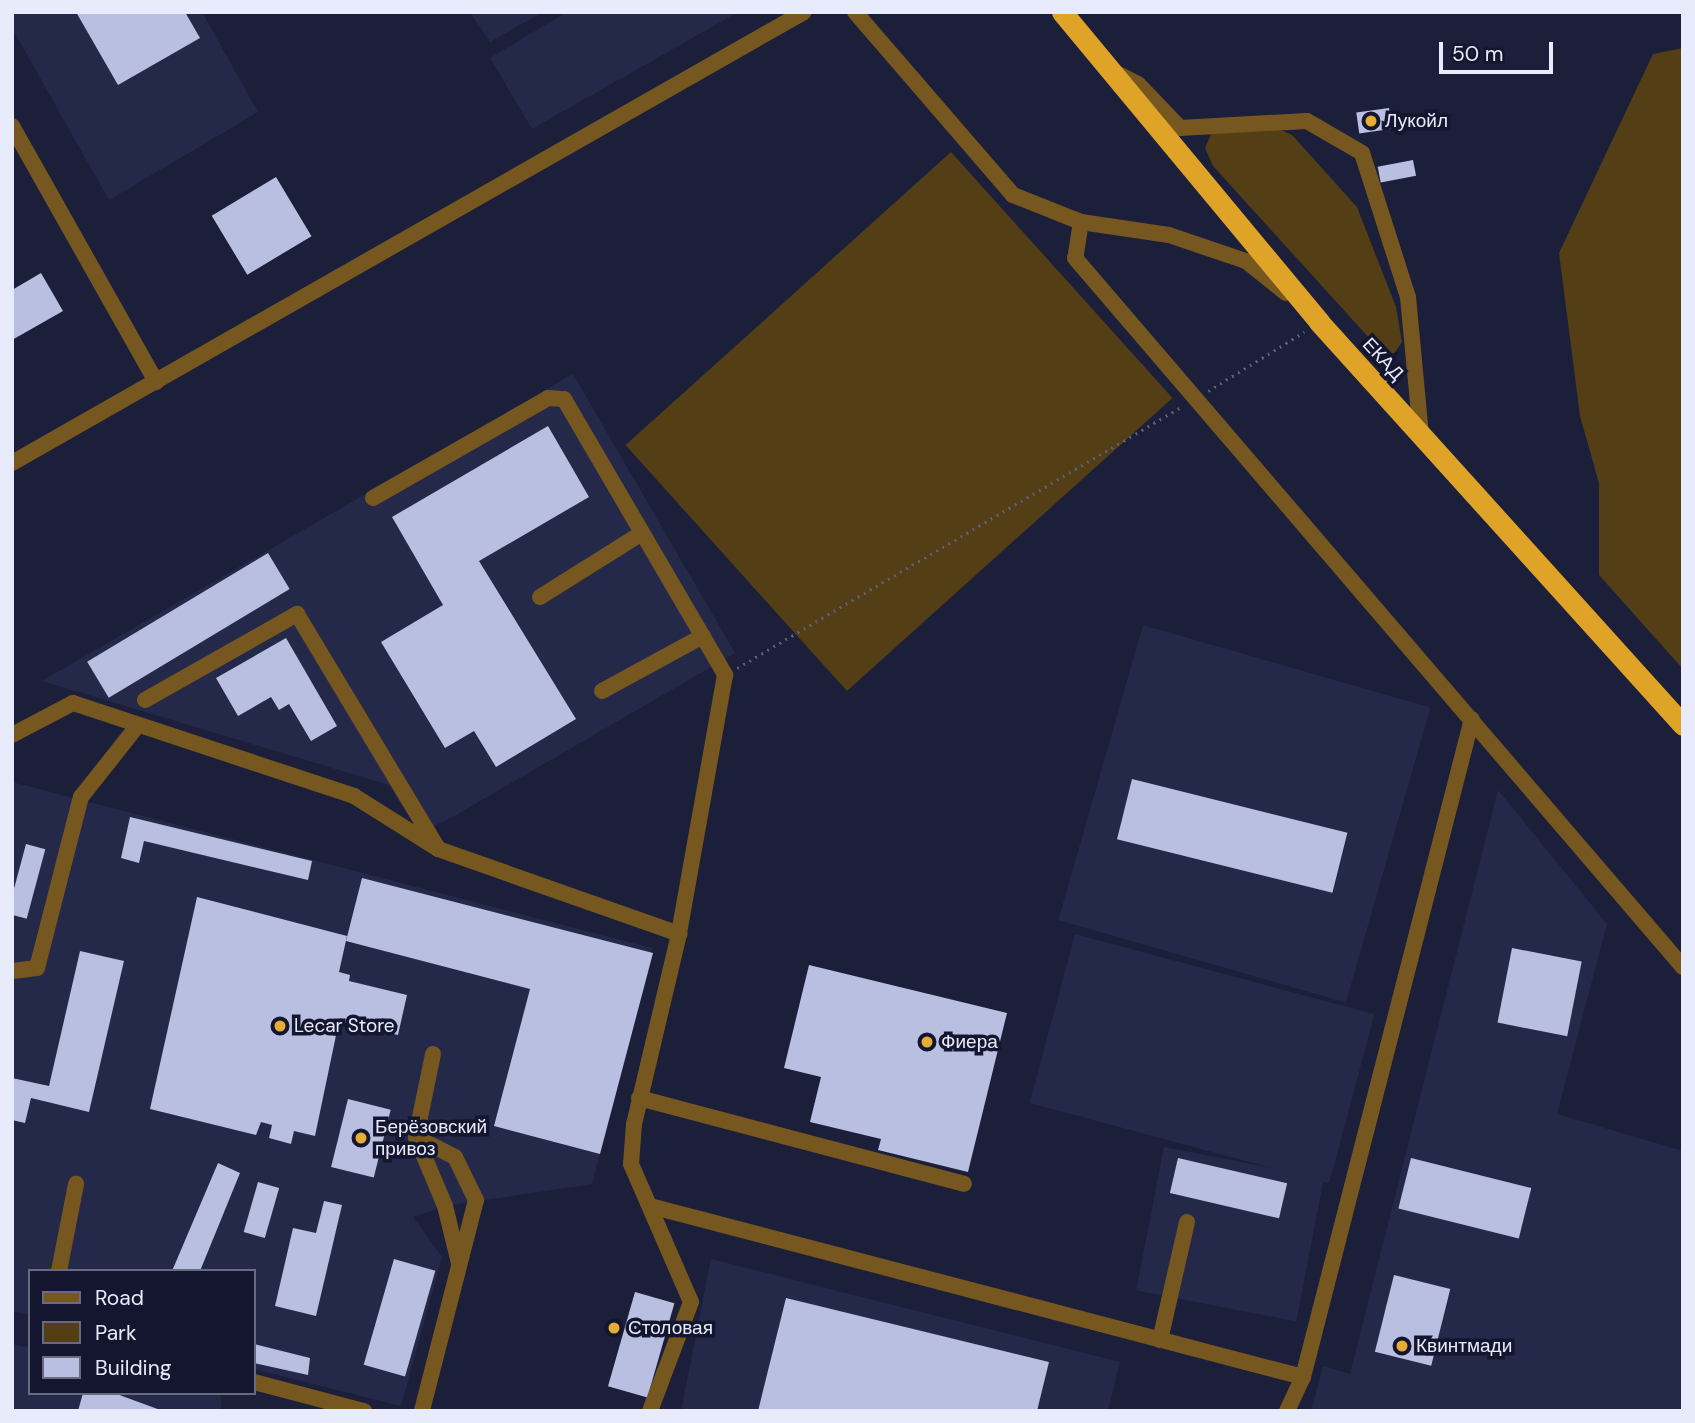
<!DOCTYPE html>
<meta charset="utf-8">
<style>
body{margin:0}
#map{position:relative;width:1695px;height:1423px;overflow:hidden;background:#1c1f39;font-family:"DM Sans",sans-serif}
div>[style]{position:absolute}
[style*='--x']{left:calc(var(--x)*1px);top:calc(var(--y)*1px);width:calc(var(--w)*1px);rotate:calc(var(--a)*1deg)}
.built>*{inset:0;background:#252949;transform-origin:0 0}
.green>*{inset:0;background:#533e16;transform-origin:0 0}
.building>*{inset:0;background:#b8bfe1;transform-origin:0 0}
.path>*{height:2.5px;margin-top:-1.25px;transform-origin:0;background:repeating-linear-gradient(90deg,#5c6077 0 2px,transparent 0 7px)}
.minor>*{height:16px;margin:-8px;padding:0 8px;transform-origin:8px;border-radius:8px;background:#75571f}
.highway>*{height:21px;margin:-10.5px;padding:0 10.5px;transform-origin:10.5px;border-radius:10.5px;background:#dfa427}
.dots>*{width:19px;height:19px;translate:-50% -50%;box-sizing:border-box;border:4px solid #13162e;border-radius:50%}
span{translate:-50% -50%;white-space:nowrap;text-align:center;line-height:1.15;-webkit-text-stroke:7px #13162e;paint-order:stroke}
.poi-label{font-size:19px;color:#e7ebfc}
.left{translate:0 -50%;text-align:left}
.street-label{font-size:19px;color:#e7ebfc}
.frame{position:absolute;inset:0;border:14px solid #e7ebfc;pointer-events:none}
.legend{position:absolute;left:28px;top:1269px;width:228px;height:126px;box-sizing:border-box;background:#13162e;border:2px solid #686b80;margin:0;padding:9px 12px;list-style:none;font-size:21px;color:#e7ebfc}
.legend li{display:flex;align-items:center;gap:14px;height:35px}
.legend b{width:35px;border:2px solid #686b80}
.scale{position:absolute;left:1439px;top:42px;width:114px;height:32px;box-sizing:border-box;border:4px solid #e7ebfc;border-top:0;padding-left:9px;font-size:21px;line-height:24px;white-space:nowrap;color:#e7ebfc;-webkit-text-stroke:5px #13162e;paint-order:stroke}
</style>
<div id="map">
<div class="built">
<i style="clip-path:polygon(12px 12px,202px 12px,258px 112px,109px 200px,12px 28px)"></i>
<i style="clip-path:polygon(470px 12px,543px 12px,490px 42px)"></i>
<i style="clip-path:polygon(567px 12px,738px 12px,532px 129px,490px 58px)"></i>
<i style="clip-path:polygon(573px 374px,735px 653px,456px 815px,420px 833px,389px 785px,42px 681px)"></i>
<i style="left:1143px;top:625px;width:299px;height:307px;rotate:16deg"></i>
<i style="clip-path:polygon(12px 782px,652px 948px,592px 1184px,445px 1206px,413px 1217px,442px 1257px,401px 1406px,254px 1369px,254px 1271px,30px 1271px,30px 1315px,12px 1311px)"></i>
<i style="clip-path:polygon(1498px 790px,1607px 924px,1557px 1114px,1683px 1151px,1683px 1411px,1311px 1411px,1323px 1366px,1350px 1374px)"></i>
<i style="left:1075px;top:934px;width:310px;height:175px;rotate:15deg"></i>
<i style="left:1164px;top:1147px;width:163px;height:146px;rotate:11deg"></i>
<i style="clip-path:polygon(711px 1259px,1120px 1362px,1108px 1411px,681px 1411px)"></i>
<i style="clip-path:polygon(12px 1344px,30px 1348px,30px 1393px,220px 1393px,222px 1411px,12px 1411px)"></i>
</div>
<div class="green">
<i style="clip-path:polygon(1683px 48px,1683px 669px,1599px 575px,1599px 483px,1580px 416px,1559px 253px,1653px 54px)"></i>
<i style="clip-path:polygon(1276px 128px,1292px 135px,1357px 207px,1396px 307px,1402px 342px,1393px 355px,1381px 351px,1213px 166px,1205px 148px,1211px 134px)"></i>
<i style="left:951px;top:152px;width:331px;height:438px;rotate:48deg"></i>
</div>
<div class="building">
<i style="clip-path:polygon(76px 12px,185px 12px,200px 38px,118px 85px)"></i>
<i style="left:1389px;top:108px;width:21px;height:33px;rotate:82deg"></i>
<i style="left:1413px;top:160px;width:16px;height:36px;rotate:79deg"></i>
<i style="left:276px;top:177px;width:69px;height:75px;rotate:59deg"></i>
<i style="clip-path:polygon(41px 273px,63px 311px,12px 340px,12px 290px)"></i>
<i style="clip-path:polygon(548px 426px,589px 497px,479px 561px,576px 719px,496px 767px,474px 731px,445px 748px,381px 642px,443px 605px,392px 517px)"></i>
<i style="left:268px;top:553px;width:42px;height:211px;rotate:59deg"></i>
<i style="clip-path:polygon(286px 638px,337px 726px,311px 741px,289px 704px,279px 710px,271px 697px,238px 716px,216px 678px)"></i>
<i style="left:1132px;top:779px;width:222px;height:62px;rotate:14deg"></i>
<i style="clip-path:polygon(130px 817px,312px 861px,308px 880px,144px 841px,139px 863px,121px 858px)"></i>
<i style="left:26px;top:844px;width:20px;height:72px;rotate:15deg"></i>
<i style="clip-path:polygon(362px 878px,653px 953px,600px 1154px,494px 1126px,530px 989px,346px 941px)"></i>
<i style="clip-path:polygon(197px 897px,347px 936px,339px 972px,350px 975px,349px 981px,407px 995px,398px 1035px,339px 1021px,315px 1136px,294px 1131px,291px 1144px,269px 1138px,272px 1125px,261px 1122px,256px 1135px,150px 1109px)"></i>
<i style="left:1512px;top:948px;width:71px;height:76px;rotate:11deg"></i>
<i style="clip-path:polygon(80px 951px,124px 961px,89px 1112px,31px 1098px,25px 1123px,12px 1120px,12px 1078px,49px 1086px)"></i>
<i style="clip-path:polygon(809px 965px,1007px 1013px,968px 1172px,878px 1150px,881px 1139px,810px 1122px,821px 1077px,784px 1068px)"></i>
<i style="left:348px;top:1099px;width:44px;height:70px;rotate:14deg"></i>
<i style="left:1178px;top:1158px;width:112px;height:36px;rotate:13deg"></i>
<i style="left:1411px;top:1158px;width:124px;height:52px;rotate:14deg"></i>
<i style="clip-path:polygon(218px 1163px,240px 1173px,200px 1271px,172px 1271px)"></i>
<i style="left:258px;top:1182px;width:22px;height:52px;rotate:16deg"></i>
<i style="clip-path:polygon(324px 1201px,342px 1205px,316px 1316px,275px 1306px,293px 1228px,316px 1233px)"></i>
<i style="left:394px;top:1259px;width:43px;height:110px;rotate:16deg"></i>
<i style="left:1394px;top:1275px;width:58px;height:79px;rotate:14deg"></i>
<i style="left:635px;top:1292px;width:41px;height:98px;rotate:16deg"></i>
<i style="clip-path:polygon(786px 1298px,1049px 1362px,1037px 1411px,758px 1411px)"></i>
<i style="clip-path:polygon(254px 1344px,310px 1358px,308px 1375px,254px 1363px)"></i>
<i style="clip-path:polygon(83px 1393px,114px 1393px,163px 1411px,78px 1411px)"></i>
</div>
<div class="path">
<i style="--x:1208;--y:391;--w:113;--a:-31.6"></i>
<i style="--x:737;--y:668;--w:515;--a:-30.45"></i>
</div>
<div class="minor">
<i style="--x:855;--y:12;--w:242;--a:49.2"></i>
<i style="--x:1013;--y:195;--w:73;--a:21.7"></i>
<i style="--x:1081;--y:222;--w:89;--a:8.4"></i>
<i style="--x:1169;--y:235;--w:81;--a:18.7"></i>
<i style="--x:1246;--y:261;--w:51;--a:38.7"></i>
<i style="--x:1118;--y:74;--w:22;--a:27"></i>
<i style="--x:1138;--y:84;--w:61;--a:46.3"></i>
<i style="--x:1180;--y:128;--w:127;--a:-3.2"></i>
<i style="--x:1307;--y:121;--w:64;--a:30.2"></i>
<i style="--x:1362;--y:153;--w:151;--a:72.3"></i>
<i style="--x:1408;--y:297;--w:138;--a:84.6"></i>
<i style="--x:12;--y:126;--w:294;--a:60.6"></i>
<i style="--x:1081;--y:222;--w:36;--a:99"></i>
<i style="--x:1075;--y:258;--w:934;--a:49.39"></i>
<i style="--x:12;--y:463;--w:911;--a:-29.66"></i>
<i style="--x:373;--y:498;--w:202;--a:-29.7"></i>
<i style="--x:548;--y:398;--w:16;--a:4"></i>
<i style="--x:564;--y:399;--w:320;--a:59.7"></i>
<i style="--x:725;--y:675;--w:263;--a:100.1"></i>
<i style="--x:679;--y:934;--w:195;--a:103.3"></i>
<i style="--x:634;--y:1124;--w:40;--a:94.3"></i>
<i style="--x:631;--y:1164;--w:150;--a:66.5"></i>
<i style="--x:691;--y:1302;--w:116;--a:110.6"></i>
<i style="--x:540;--y:597;--w:120;--a:-32.1"></i>
<i style="--x:602;--y:691;--w:115;--a:-28.6"></i>
<i style="--x:145;--y:700;--w:175;--a:-29.5"></i>
<i style="--x:297;--y:614;--w:274;--a:59"></i>
<i style="--x:438;--y:849;--w:256;--a:19.4"></i>
<i style="--x:12;--y:735;--w:69;--a:-27.7"></i>
<i style="--x:73;--y:703;--w:296;--a:18.3"></i>
<i style="--x:354;--y:796;--w:99;--a:32.2"></i>
<i style="--x:12;--y:971;--w:25;--a:-7"></i>
<i style="--x:37;--y:968;--w:177;--a:-75.6"></i>
<i style="--x:81;--y:797;--w:92;--a:-51.6"></i>
<i style="--x:433;--y:1054;--w:85;--a:101.6"></i>
<i style="--x:416;--y:1137;--w:75;--a:67.2"></i>
<i style="--x:445;--y:1206;--w:59;--a:76.2"></i>
<i style="--x:639;--y:1098;--w:336;--a:14.8"></i>
<i style="--x:416;--y:1137;--w:44;--a:27.1"></i>
<i style="--x:455;--y:1157;--w:48;--a:64"></i>
<i style="--x:476;--y:1200;--w:218;--a:104.4"></i>
<i style="--x:654;--y:1207;--w:671;--a:14.68"></i>
<i style="--x:59;--y:1271;--w:89;--a:-78.9"></i>
<i style="--x:1160;--y:1340;--w:121;--a:-77.1"></i>
<i style="--x:254;--y:1382;--w:114;--a:14.8"></i>
<i style="--x:1287;--y:1411;--w:38;--a:-65"></i>
<i style="--x:1303;--y:1377;--w:679;--a:-75.6"></i>
</div>
<div class="highway">
<i style="--x:1062;--y:12;--w:403;--a:50.3"></i>
<i style="--x:1319;--y:322;--w:543;--a:47.91"></i>
</div>
<div class="dots">
<i style="left:1371px;top:121px;background:#e7ac36"></i>
<i style="left:280px;top:1026px;background:#e7ac36"></i>
<i style="left:927px;top:1042px;background:#e7ac36"></i>
<i style="left:361px;top:1138px;background:#e7ac36"></i>
<i style="left:614px;top:1328px;background:#e7ac36"></i>
<i style="left:1402px;top:1346px;background:#e7ac36"></i>
</div>
<div class="poi-label">
<span class="left" style="left:1385px;top:121px">Лукойл</span>
<span class="left" style="left:294px;top:1026px">Lecar Store</span>
<span class="left" style="left:941px;top:1042px">Фиера</span>
<span class="left" style="left:375px;top:1138px">Берёзовский<br>привоз</span>
<span class="left" style="left:628px;top:1328px">Столовая</span>
<span class="left" style="left:1416px;top:1346px">Квинтмади</span>
</div>
<div class="street-label">
<span style="left:1383px;top:359px;rotate:47deg">ЕКАД</span>
</div>
<div class="frame"></div>
<ul class="legend">
<li><b style="height:9px;background:#75571f"></b>Road</li>
<li><b style="height:19px;background:#533e16"></b>Park</li>
<li><b style="height:19px;background:#b8bfe1"></b>Building</li>
</ul>
<div class="scale">50 m</div>
</div>
